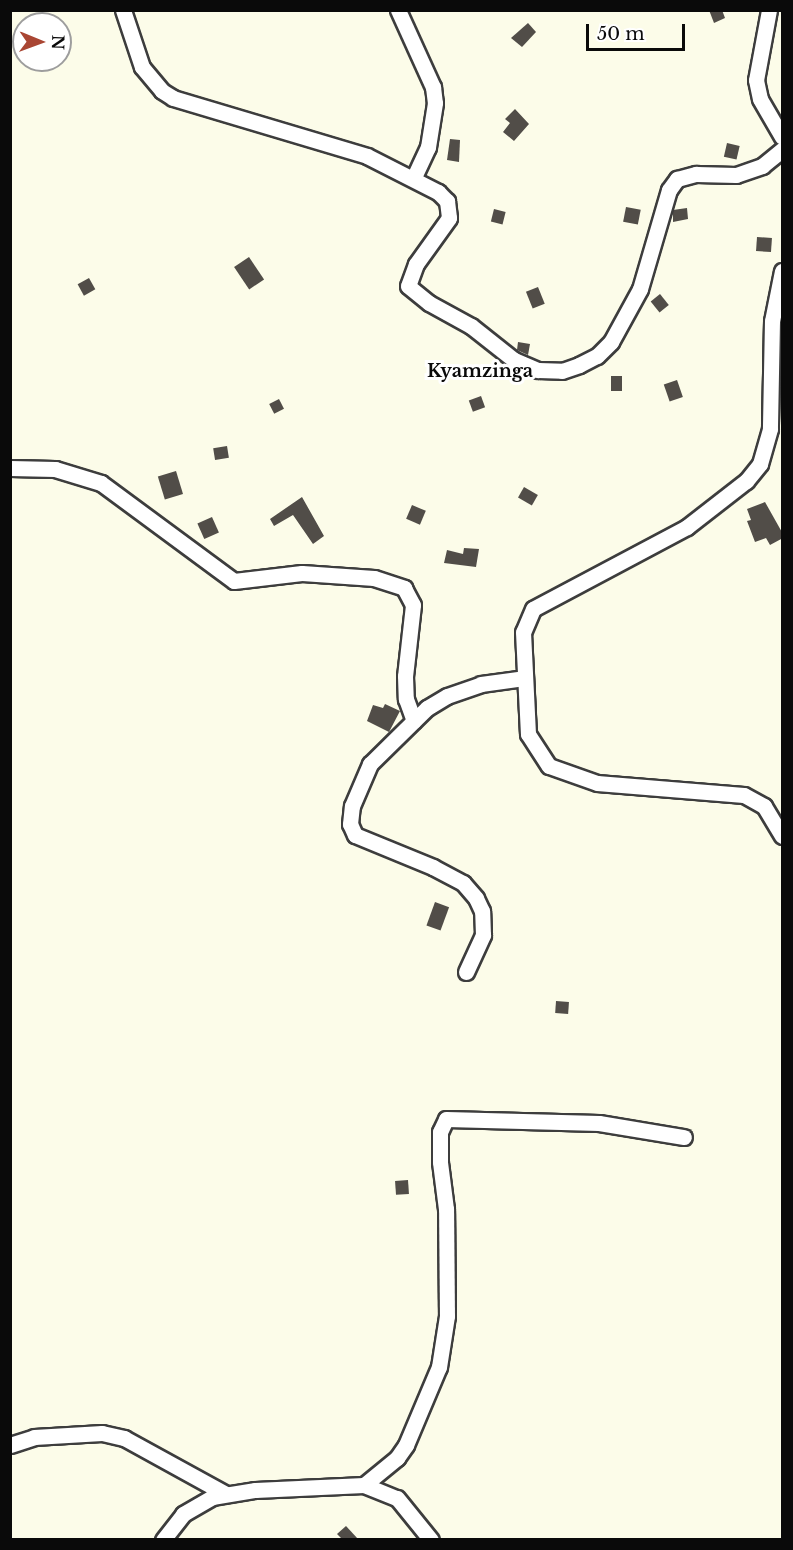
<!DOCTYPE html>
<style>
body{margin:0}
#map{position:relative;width:793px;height:1550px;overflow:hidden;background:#fcfce9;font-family:"Libre Baskerville",serif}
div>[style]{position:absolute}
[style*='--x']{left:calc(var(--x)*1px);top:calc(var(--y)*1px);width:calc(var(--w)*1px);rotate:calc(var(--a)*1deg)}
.building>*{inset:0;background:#514d48;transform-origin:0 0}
.roads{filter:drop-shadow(2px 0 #3d3d3d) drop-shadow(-2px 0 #3d3d3d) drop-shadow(0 2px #3d3d3d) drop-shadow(0 -2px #3d3d3d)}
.minor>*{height:15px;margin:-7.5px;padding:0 7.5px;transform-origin:7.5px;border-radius:7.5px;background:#fff}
span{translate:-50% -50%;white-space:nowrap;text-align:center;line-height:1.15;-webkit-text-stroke:6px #fff;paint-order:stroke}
.quarter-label{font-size:18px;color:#0a0a0a;font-weight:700}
.frame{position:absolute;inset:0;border:12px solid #0a0a0a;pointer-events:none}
.north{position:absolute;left:12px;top:12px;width:60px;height:60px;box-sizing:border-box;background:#fff;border:2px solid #9d9d9d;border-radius:50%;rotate:91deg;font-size:16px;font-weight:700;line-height:24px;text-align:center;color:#0a0a0a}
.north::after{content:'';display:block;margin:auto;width:21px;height:27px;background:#a94633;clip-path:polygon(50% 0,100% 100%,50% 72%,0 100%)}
.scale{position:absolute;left:586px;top:24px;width:99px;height:27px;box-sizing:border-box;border:3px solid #0a0a0a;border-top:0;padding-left:8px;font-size:18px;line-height:21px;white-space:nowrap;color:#0a0a0a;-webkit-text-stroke:4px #fff;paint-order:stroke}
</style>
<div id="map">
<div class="building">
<i style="clip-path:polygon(709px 10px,722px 10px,725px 18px,714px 23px)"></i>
<i style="clip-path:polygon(528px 23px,536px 32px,522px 47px,511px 38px)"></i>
<i style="clip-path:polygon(515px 109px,529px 124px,514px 141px,503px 132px,510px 123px,505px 119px)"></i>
<i style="clip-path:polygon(450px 139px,460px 140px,459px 162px,447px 160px)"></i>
<i style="left:727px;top:143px;width:13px;height:14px;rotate:13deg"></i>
<i style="left:626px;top:207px;width:15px;height:15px;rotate:11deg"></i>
<i style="clip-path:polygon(687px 208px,688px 219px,673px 222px,673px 210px)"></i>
<i style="left:494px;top:209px;width:12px;height:13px;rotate:14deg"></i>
<i style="left:757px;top:237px;width:15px;height:14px;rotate:4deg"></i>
<i style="left:249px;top:257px;width:27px;height:18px;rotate:56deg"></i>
<i style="left:89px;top:278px;width:13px;height:13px;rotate:61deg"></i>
<i style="left:538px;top:287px;width:18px;height:13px;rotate:68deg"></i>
<i style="left:660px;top:294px;width:14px;height:12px;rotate:51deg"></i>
<i style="clip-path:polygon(518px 342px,530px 344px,528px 355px,517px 350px)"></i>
<i style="left:611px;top:376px;width:11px;height:15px"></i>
<i style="left:677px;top:380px;width:18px;height:14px;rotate:71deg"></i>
<i style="left:481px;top:396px;width:12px;height:13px;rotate:70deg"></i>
<i style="left:279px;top:399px;width:11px;height:11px;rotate:63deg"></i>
<i style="left:227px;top:446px;width:12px;height:14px;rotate:81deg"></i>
<i style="left:176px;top:471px;width:24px;height:19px;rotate:73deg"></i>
<i style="left:524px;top:487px;width:16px;height:12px;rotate:30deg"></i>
<i style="clip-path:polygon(302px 497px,324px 536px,313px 544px,293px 515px,274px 526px,270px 519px)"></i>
<i style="clip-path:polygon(765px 502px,783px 534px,783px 538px,770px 545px,766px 538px,755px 542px,747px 521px,751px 520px,747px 509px)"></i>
<i style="left:412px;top:505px;width:15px;height:15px;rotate:23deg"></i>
<i style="left:212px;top:517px;width:17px;height:16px;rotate:66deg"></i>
<i style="clip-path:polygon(464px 548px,479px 549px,476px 567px,444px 563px,447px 550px,463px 554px)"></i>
<i style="clip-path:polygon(385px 704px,400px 711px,389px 732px,367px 721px,373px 705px,383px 708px)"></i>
<i style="left:435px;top:902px;width:15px;height:25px;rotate:20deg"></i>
<i style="left:556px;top:1001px;width:13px;height:12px;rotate:4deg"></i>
<i style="left:408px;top:1180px;width:14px;height:13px;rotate:86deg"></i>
<i style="clip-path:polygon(346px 1526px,358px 1539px,342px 1539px,337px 1534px)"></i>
</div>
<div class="roads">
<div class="minor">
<i style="--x:123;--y:10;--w:60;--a:71.6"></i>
<i style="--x:142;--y:67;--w:31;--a:50"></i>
<i style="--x:162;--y:91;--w:13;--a:32"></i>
<i style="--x:173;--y:98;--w:202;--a:16.6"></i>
<i style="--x:367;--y:156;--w:80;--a:26.9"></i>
<i style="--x:438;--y:192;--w:13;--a:45"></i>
<i style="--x:447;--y:201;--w:17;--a:83"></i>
<i style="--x:449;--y:218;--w:57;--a:125.7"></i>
<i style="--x:416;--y:264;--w:23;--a:110"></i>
<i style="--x:408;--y:286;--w:27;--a:39"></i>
<i style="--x:429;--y:303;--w:48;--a:28.7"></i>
<i style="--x:471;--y:326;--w:55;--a:38.3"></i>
<i style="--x:514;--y:360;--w:26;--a:23"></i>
<i style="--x:538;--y:370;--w:24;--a:2"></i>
<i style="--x:562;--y:371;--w:18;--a:-19"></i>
<i style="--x:579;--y:365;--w:20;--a:-27"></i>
<i style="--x:597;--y:356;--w:20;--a:-45"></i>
<i style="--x:611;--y:342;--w:60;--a:-61.3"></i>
<i style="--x:640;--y:289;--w:103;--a:-73.7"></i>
<i style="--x:669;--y:190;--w:14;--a:-54"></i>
<i style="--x:677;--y:179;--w:20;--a:-15"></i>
<i style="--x:696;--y:174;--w:40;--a:1.4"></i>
<i style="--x:736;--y:175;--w:28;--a:-19"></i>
<i style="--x:762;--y:166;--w:26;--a:-39"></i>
<i style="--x:398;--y:10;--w:85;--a:65.6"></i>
<i style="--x:433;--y:87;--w:16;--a:83"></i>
<i style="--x:435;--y:103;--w:45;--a:99"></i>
<i style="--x:428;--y:147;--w:35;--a:115"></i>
<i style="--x:769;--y:10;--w:71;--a:100.5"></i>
<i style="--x:756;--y:80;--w:19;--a:78"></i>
<i style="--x:760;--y:99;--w:44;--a:59.9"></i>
<i style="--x:782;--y:271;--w:51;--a:101.3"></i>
<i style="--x:772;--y:321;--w:108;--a:91.1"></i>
<i style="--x:770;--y:429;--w:36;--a:106"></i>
<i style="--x:760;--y:464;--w:22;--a:129"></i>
<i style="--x:746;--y:481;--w:75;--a:142.1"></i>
<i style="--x:687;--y:527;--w:174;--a:152"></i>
<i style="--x:533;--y:609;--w:25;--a:113"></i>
<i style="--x:523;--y:632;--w:102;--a:87.2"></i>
<i style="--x:528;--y:734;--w:38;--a:57"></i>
<i style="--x:549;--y:766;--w:51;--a:19.5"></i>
<i style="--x:597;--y:783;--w:147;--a:4.7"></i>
<i style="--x:744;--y:795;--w:23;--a:29"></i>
<i style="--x:764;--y:806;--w:35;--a:59"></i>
<i style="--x:10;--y:468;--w:45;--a:1.3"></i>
<i style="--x:55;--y:469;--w:48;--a:16.9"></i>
<i style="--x:101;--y:483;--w:165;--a:36.4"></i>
<i style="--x:234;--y:581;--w:68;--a:-6.7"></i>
<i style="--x:302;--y:573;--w:72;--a:4"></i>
<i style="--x:374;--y:578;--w:32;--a:18"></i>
<i style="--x:404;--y:588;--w:19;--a:62"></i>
<i style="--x:413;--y:605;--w:71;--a:96.4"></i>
<i style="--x:405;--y:676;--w:23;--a:88"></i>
<i style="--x:406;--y:699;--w:23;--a:70"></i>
<i style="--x:466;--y:972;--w:41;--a:-65.3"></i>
<i style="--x:483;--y:935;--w:24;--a:-92"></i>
<i style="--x:482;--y:911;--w:14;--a:-115"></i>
<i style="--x:476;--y:898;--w:20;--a:-131"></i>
<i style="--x:463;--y:883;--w:34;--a:-152"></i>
<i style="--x:433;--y:867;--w:84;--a:-157.7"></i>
<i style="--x:355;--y:835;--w:12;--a:-114"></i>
<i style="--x:350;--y:824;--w:18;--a:-84"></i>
<i style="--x:352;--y:806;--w:46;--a:-66.8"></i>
<i style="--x:370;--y:764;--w:80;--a:-44.5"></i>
<i style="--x:427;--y:708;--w:23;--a:-31"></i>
<i style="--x:447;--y:696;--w:36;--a:-19"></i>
<i style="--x:481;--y:684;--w:43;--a:-7.9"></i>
<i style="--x:10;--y:1445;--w:25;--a:-18"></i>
<i style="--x:34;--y:1437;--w:68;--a:-3.4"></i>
<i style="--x:102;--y:1433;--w:23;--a:13"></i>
<i style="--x:124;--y:1438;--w:116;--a:28.8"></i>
<i style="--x:364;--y:1485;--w:43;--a:-39.3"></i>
<i style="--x:397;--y:1458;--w:16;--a:-55"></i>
<i style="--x:406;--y:1445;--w:85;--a:-67.1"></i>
<i style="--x:439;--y:1367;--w:52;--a:-81.1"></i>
<i style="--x:447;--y:1316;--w:107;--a:-90.5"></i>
<i style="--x:446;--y:1209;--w:47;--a:-97.3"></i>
<i style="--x:440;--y:1162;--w:30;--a:-90"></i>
<i style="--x:440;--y:1132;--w:14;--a:-65"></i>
<i style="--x:446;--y:1119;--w:153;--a:1.5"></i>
<i style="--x:599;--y:1123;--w:86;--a:9.4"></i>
<i style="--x:163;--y:1540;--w:33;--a:-52"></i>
<i style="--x:183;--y:1514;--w:34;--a:-30"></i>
<i style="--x:212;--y:1497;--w:44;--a:-9.2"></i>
<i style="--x:255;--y:1490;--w:109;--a:-2.6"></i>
<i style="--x:364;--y:1485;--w:35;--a:22"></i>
<i style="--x:397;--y:1498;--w:54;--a:51"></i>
</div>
</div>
<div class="quarter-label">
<span style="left:480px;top:371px">Kyamzinga</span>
</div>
<div class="frame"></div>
<div class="north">N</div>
<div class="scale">50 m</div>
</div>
